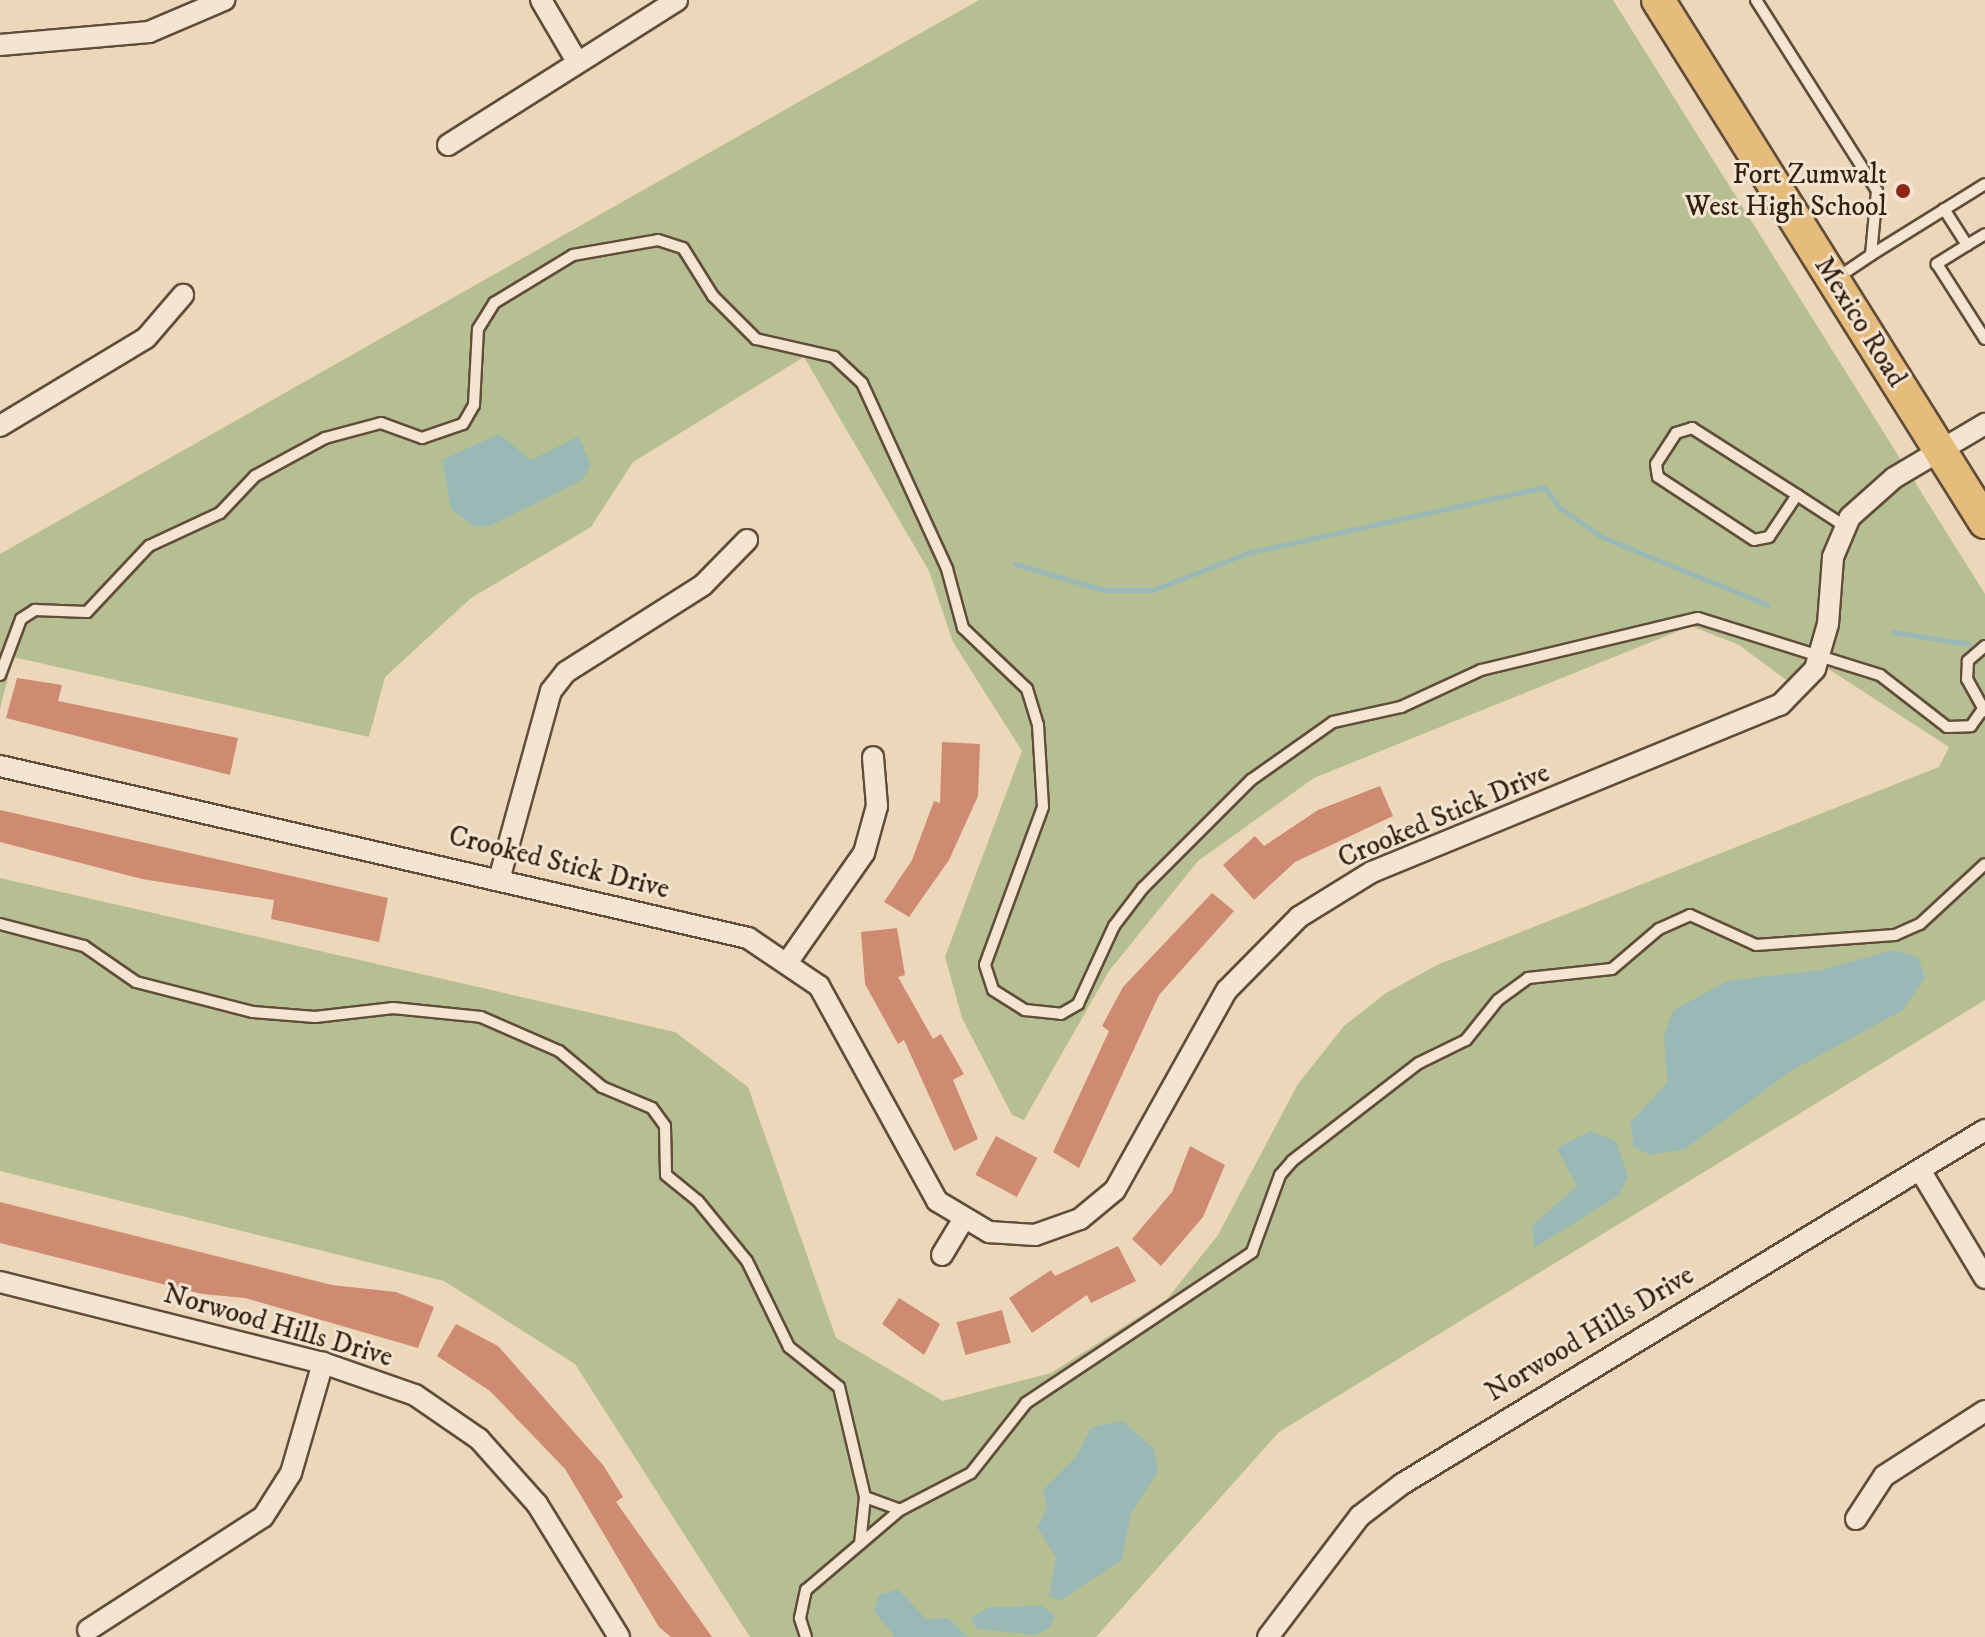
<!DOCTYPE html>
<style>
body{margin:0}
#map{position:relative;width:1985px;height:1637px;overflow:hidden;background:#ecd7ba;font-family:"IM FELL DW Pica",serif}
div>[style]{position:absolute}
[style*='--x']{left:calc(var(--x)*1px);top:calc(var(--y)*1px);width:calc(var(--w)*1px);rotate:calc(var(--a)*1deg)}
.green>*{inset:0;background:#b6bf91}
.water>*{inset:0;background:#9ab8b6}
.stream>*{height:5px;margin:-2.5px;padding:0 2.5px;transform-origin:2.5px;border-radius:2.5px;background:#9ab8b6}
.building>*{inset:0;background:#ce8b72;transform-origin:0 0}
.roads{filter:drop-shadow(2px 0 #614d3a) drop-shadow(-2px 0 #614d3a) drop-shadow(0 2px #614d3a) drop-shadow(0 -2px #614d3a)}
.service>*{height:10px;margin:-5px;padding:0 5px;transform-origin:5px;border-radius:5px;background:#f3e5d2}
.minor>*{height:20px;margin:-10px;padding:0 10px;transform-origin:10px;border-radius:10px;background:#f3e5d2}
.primary>*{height:32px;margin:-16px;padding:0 16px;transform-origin:16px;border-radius:16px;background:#e6bc7d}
.dots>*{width:22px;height:22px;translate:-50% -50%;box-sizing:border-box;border:4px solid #f3e5d2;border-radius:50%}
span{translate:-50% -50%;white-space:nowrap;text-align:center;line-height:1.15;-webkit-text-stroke:6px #f3e5d2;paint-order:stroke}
.poi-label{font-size:28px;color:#331f10}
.right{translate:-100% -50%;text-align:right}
.street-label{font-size:28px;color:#331f10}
</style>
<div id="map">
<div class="green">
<i style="clip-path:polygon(979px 0,1613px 0,1985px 594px,1985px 1000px,1279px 1432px,1096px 1637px,750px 1637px,575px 1364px,444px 1281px,0 1171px,0 878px,675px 1032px,748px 1087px,836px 1338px,943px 1401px,1051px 1373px,1167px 1299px,1218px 1235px,1298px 1084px,1344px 1026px,1386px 993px,1437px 965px,1939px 767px,1949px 747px,1810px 657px,1789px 682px,1739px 645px,1691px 626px,1445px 725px,1314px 778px,1198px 861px,1109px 971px,1024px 1120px,1012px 1115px,962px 1018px,945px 957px,1022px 751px,953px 642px,929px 571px,804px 357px,633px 462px,591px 527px,471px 598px,385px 677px,369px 737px,13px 657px,0 709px,0 554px)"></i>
</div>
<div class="water">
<i style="clip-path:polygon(499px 434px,531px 460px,579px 436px,591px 466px,581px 481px,490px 526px,473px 526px,451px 509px,442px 460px)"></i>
<i style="clip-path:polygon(1893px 950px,1918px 957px,1925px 977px,1903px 1010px,1791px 1071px,1685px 1149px,1650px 1155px,1634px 1147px,1630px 1123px,1667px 1083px,1664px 1035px,1674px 1010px,1727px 981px,1822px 970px)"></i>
<i style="clip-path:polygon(1590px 1131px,1616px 1141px,1628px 1176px,1619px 1195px,1534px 1248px,1532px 1226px,1577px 1186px,1557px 1148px)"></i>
<i style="clip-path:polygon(1123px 1421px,1154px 1449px,1158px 1471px,1131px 1513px,1122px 1560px,1060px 1601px,1049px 1596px,1056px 1557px,1037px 1527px,1047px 1508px,1043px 1490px,1075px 1458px,1092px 1427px)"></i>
<i style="clip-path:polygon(898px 1589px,926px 1619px,948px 1618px,968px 1637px,895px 1637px,874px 1611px,879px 1595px)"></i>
<i style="clip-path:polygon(1042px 1606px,1055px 1616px,1050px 1628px,1034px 1635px,977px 1629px,971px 1618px,989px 1607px)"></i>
</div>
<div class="stream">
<i style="--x:1015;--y:564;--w:93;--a:16.3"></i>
<i style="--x:1104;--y:590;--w:49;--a:0"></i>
<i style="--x:1153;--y:590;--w:101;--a:-21.5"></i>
<i style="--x:1247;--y:553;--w:304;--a:-12.5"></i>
<i style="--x:1544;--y:487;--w:26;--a:53"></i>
<i style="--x:1560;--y:508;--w:51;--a:34.6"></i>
<i style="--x:1602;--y:537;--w:179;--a:22.3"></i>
<i style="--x:1893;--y:632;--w:77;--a:9"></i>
</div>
<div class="building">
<i style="clip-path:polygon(17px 678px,62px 685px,58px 701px,238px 738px,230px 775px,6px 718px)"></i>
<i style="clip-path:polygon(942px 742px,980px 744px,978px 796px,949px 860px,909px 917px,884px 902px,912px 860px,934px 801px,940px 803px)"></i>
<i style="clip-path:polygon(1380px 786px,1393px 816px,1295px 862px,1254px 900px,1223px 865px,1255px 836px,1264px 846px,1318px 810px)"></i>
<i style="clip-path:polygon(0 810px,388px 898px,379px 942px,271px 919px,274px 900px,142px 879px,0 842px)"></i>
<i style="clip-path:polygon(1212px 893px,1234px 911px,1159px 995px,1079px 1168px,1053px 1152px,1109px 1031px,1102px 1026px,1123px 987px)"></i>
<i style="clip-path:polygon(897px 928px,905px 975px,898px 977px,933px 1039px,941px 1034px,964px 1074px,953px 1080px,978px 1139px,954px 1151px,904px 1040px,898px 1044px,865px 984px,861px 932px)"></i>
<i style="left:996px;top:1136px;width:47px;height:44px;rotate:28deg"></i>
<i style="clip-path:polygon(1190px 1146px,1225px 1165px,1203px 1217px,1161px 1266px,1132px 1239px,1172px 1192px)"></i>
<i style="clip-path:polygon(0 1202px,332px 1285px,396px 1292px,434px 1307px,418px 1348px,245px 1298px,202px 1294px,0 1243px)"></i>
<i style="clip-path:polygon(1118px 1246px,1136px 1281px,1091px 1303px,1087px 1295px,1032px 1333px,1009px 1298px,1051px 1270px,1055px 1276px)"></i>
<i style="clip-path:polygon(899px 1298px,940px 1324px,924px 1355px,882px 1324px)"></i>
<i style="left:1002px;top:1310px;width:34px;height:47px;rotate:75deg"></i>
<i style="clip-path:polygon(456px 1324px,498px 1346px,603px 1465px,623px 1497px,616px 1502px,712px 1637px,671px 1637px,659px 1627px,565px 1469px,490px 1391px,437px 1356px)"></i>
</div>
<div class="roads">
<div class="service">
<i style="--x:1756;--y:0;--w:226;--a:57.6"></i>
<i style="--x:1877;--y:191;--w:64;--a:95.4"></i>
<i style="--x:1871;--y:255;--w:40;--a:146"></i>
<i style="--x:1944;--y:209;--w:43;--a:57.4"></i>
<i style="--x:1967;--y:245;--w:36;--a:148"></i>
<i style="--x:1937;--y:264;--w:89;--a:57.4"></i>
<i style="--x:1967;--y:245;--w:21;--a:-31"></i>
<i style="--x:1871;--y:255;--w:134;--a:-31.9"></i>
<i style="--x:1797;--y:495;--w:50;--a:123.7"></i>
<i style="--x:1769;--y:537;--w:15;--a:169"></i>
<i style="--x:1754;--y:540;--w:115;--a:-146.7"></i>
<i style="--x:1658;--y:477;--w:13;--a:-99"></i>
<i style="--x:1656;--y:464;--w:37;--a:-57"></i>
<i style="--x:1676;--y:433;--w:17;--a:-17"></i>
<i style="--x:1692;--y:428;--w:125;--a:32.5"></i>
<i style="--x:1797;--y:495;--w:59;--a:33.1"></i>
<i style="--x:1985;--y:646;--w:23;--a:139"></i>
<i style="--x:1968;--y:661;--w:18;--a:93"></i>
<i style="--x:1967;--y:679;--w:37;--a:61"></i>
<i style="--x:0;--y:675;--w:60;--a:-69.4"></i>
<i style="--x:21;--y:619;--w:17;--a:-33"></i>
<i style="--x:35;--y:610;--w:52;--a:2.2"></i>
<i style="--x:87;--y:612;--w:91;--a:-46.8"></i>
<i style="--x:149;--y:546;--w:78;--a:-24.9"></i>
<i style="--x:220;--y:513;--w:51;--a:-46.6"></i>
<i style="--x:255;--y:476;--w:80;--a:-28.5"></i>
<i style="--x:325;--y:438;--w:58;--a:-15"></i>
<i style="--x:381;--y:423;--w:44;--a:20.1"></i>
<i style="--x:422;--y:438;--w:43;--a:-18.9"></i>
<i style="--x:463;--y:424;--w:22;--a:-60"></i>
<i style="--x:474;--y:405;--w:76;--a:-87"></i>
<i style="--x:478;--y:329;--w:31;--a:-58"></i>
<i style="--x:494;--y:303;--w:92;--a:-31.3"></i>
<i style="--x:573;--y:255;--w:86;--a:-10"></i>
<i style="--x:658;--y:240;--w:26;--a:18"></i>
<i style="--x:683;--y:248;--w:57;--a:58"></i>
<i style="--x:713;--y:296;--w:61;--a:45"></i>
<i style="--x:756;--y:339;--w:80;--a:13"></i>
<i style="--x:834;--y:357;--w:38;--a:43"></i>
<i style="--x:862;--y:383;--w:205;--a:65.4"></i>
<i style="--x:947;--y:569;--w:61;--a:74.8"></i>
<i style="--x:963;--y:628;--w:88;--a:43.6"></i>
<i style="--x:1027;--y:689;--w:38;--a:73"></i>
<i style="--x:1038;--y:725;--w:82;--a:86.5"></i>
<i style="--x:1043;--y:807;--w:168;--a:110.2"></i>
<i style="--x:985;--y:965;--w:26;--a:72"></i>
<i style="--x:993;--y:990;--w:38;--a:32"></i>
<i style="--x:1025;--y:1010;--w:36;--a:6"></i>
<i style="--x:1061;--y:1014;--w:20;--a:-30"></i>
<i style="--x:1078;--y:1004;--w:86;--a:-65.2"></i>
<i style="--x:1114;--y:926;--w:48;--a:-52.7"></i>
<i style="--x:1143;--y:888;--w:153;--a:-45"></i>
<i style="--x:1251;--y:780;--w:100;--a:-35.3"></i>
<i style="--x:1333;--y:722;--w:70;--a:-12.4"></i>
<i style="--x:1401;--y:707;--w:88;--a:-24.8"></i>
<i style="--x:1481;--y:670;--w:223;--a:-13.5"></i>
<i style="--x:1698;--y:618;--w:191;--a:17.4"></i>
<i style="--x:1880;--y:675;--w:85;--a:37.8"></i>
<i style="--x:1947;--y:727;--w:24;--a:-2"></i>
<i style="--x:1971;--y:726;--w:21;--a:-55"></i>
<i style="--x:0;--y:924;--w:87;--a:14.7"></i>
<i style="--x:84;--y:946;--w:63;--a:34.7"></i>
<i style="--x:136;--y:982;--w:121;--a:14.4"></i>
<i style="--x:253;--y:1012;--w:62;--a:4.6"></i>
<i style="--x:315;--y:1017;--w:79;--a:-6.6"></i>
<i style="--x:393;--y:1008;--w:88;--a:5.8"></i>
<i style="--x:481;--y:1017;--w:85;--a:23.6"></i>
<i style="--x:559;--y:1051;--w:56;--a:39.9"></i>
<i style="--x:602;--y:1087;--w:54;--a:22.8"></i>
<i style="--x:652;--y:1108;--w:22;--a:54"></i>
<i style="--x:665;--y:1126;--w:49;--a:88.8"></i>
<i style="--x:666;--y:1175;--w:41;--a:39.1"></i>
<i style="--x:698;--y:1201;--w:77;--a:50.8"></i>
<i style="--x:747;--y:1261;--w:96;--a:64"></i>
<i style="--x:789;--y:1347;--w:64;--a:38.7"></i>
<i style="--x:839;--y:1387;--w:113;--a:76.7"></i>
<i style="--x:865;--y:1497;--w:47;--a:96.1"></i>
<i style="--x:865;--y:1497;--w:37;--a:20"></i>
<i style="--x:900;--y:1510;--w:80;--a:-27.5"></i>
<i style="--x:971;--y:1473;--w:89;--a:-51.8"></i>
<i style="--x:1026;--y:1403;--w:272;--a:-33.7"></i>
<i style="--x:1252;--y:1252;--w:82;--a:-70"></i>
<i style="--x:1280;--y:1175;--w:18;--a:-49"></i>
<i style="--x:1292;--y:1161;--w:160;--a:-37.7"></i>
<i style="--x:1419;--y:1063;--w:52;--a:-26.1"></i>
<i style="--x:1466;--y:1040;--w:51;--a:-51.3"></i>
<i style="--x:1498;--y:1000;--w:37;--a:-36"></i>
<i style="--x:1528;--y:978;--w:84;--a:-6.1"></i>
<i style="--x:1612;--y:969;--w:62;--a:-40.4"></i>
<i style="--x:1659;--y:929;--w:34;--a:-24"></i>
<i style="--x:1690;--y:915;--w:72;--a:24.4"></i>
<i style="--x:1756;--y:945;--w:139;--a:-4.1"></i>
<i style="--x:1895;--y:935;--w:27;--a:-24"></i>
<i style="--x:1920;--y:924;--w:88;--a:-42.7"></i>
<i style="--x:806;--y:1637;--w:20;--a:-108"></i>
<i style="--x:800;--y:1618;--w:29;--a:-78"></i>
<i style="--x:806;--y:1590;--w:123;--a:-40.4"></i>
</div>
<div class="minor">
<i style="--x:541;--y:0;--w:69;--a:59.7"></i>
<i style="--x:0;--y:45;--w:150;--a:-5"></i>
<i style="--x:149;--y:32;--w:82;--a:-23.1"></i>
<i style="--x:448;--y:145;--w:271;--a:-32.3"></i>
<i style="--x:0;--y:426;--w:170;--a:-31.1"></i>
<i style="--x:146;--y:338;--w:57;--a:-49.3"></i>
<i style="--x:0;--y:766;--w:768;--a:12.95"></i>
<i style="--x:748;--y:938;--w:86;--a:34.1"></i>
<i style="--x:819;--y:986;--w:245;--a:61.2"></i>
<i style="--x:937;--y:1201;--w:61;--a:30.8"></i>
<i style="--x:989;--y:1232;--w:46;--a:3.7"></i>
<i style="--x:1035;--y:1235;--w:48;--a:-19.6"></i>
<i style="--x:1080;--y:1219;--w:45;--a:-39.6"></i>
<i style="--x:1115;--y:1190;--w:229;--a:-60.8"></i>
<i style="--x:1227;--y:990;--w:103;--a:-45.4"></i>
<i style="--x:1299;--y:917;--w:86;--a:-31.7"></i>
<i style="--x:1372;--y:872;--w:441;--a:-22.3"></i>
<i style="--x:1780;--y:705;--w:50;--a:-45.8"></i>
<i style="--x:1815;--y:669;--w:47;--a:-73.9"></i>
<i style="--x:1828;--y:624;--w:67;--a:-85.7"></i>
<i style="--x:1833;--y:557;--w:43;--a:-67"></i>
<i style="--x:1850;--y:517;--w:59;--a:-41.6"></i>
<i style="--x:1894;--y:478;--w:106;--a:-30.7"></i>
<i style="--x:500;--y:876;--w:192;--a:-74.6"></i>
<i style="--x:551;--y:691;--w:24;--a:-52"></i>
<i style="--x:566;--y:672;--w:162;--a:-32.4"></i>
<i style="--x:703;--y:585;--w:63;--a:-45.6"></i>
<i style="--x:789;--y:960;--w:131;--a:-55"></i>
<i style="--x:864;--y:853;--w:49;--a:-74.5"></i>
<i style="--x:877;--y:806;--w:49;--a:-94.7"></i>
<i style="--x:1920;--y:1170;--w:126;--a:59"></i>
<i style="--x:942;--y:1255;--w:41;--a:-59"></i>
<i style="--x:0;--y:1282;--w:333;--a:14.1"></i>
<i style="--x:323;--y:1363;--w:97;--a:19.2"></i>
<i style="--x:415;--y:1395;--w:78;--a:34.5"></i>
<i style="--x:479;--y:1439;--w:87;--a:48.3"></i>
<i style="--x:537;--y:1504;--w:156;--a:58.3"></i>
<i style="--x:1856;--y:1519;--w:51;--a:-56.9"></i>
<i style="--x:1884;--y:1476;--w:120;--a:-32.8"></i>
<i style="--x:88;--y:1630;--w:208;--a:-32.9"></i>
<i style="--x:263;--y:1517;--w:52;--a:-57.5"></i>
<i style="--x:291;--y:1473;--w:115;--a:-73.8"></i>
<i style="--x:1268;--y:1637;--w:152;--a:-52.8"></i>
<i style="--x:1360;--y:1516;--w:53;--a:-37.3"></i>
<i style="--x:1402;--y:1484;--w:682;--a:-31.27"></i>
</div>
<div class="primary">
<i style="--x:1658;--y:0;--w:616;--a:57.94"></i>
</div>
</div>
<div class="dots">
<i style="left:1903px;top:191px;background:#8f2418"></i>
</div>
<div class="poi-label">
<span class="right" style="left:1887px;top:191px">Fort Zumwalt<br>West High School</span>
</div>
<div class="street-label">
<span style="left:1860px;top:322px;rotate:58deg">Mexico Road</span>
<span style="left:1444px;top:816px;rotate:-23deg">Crooked Stick Drive</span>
<span style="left:559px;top:863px;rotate:14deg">Crooked Stick Drive</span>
<span style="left:278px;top:1326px;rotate:16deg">Norwood Hills Drive</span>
<span style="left:1590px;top:1334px;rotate:-31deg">Norwood Hills Drive</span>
</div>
</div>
